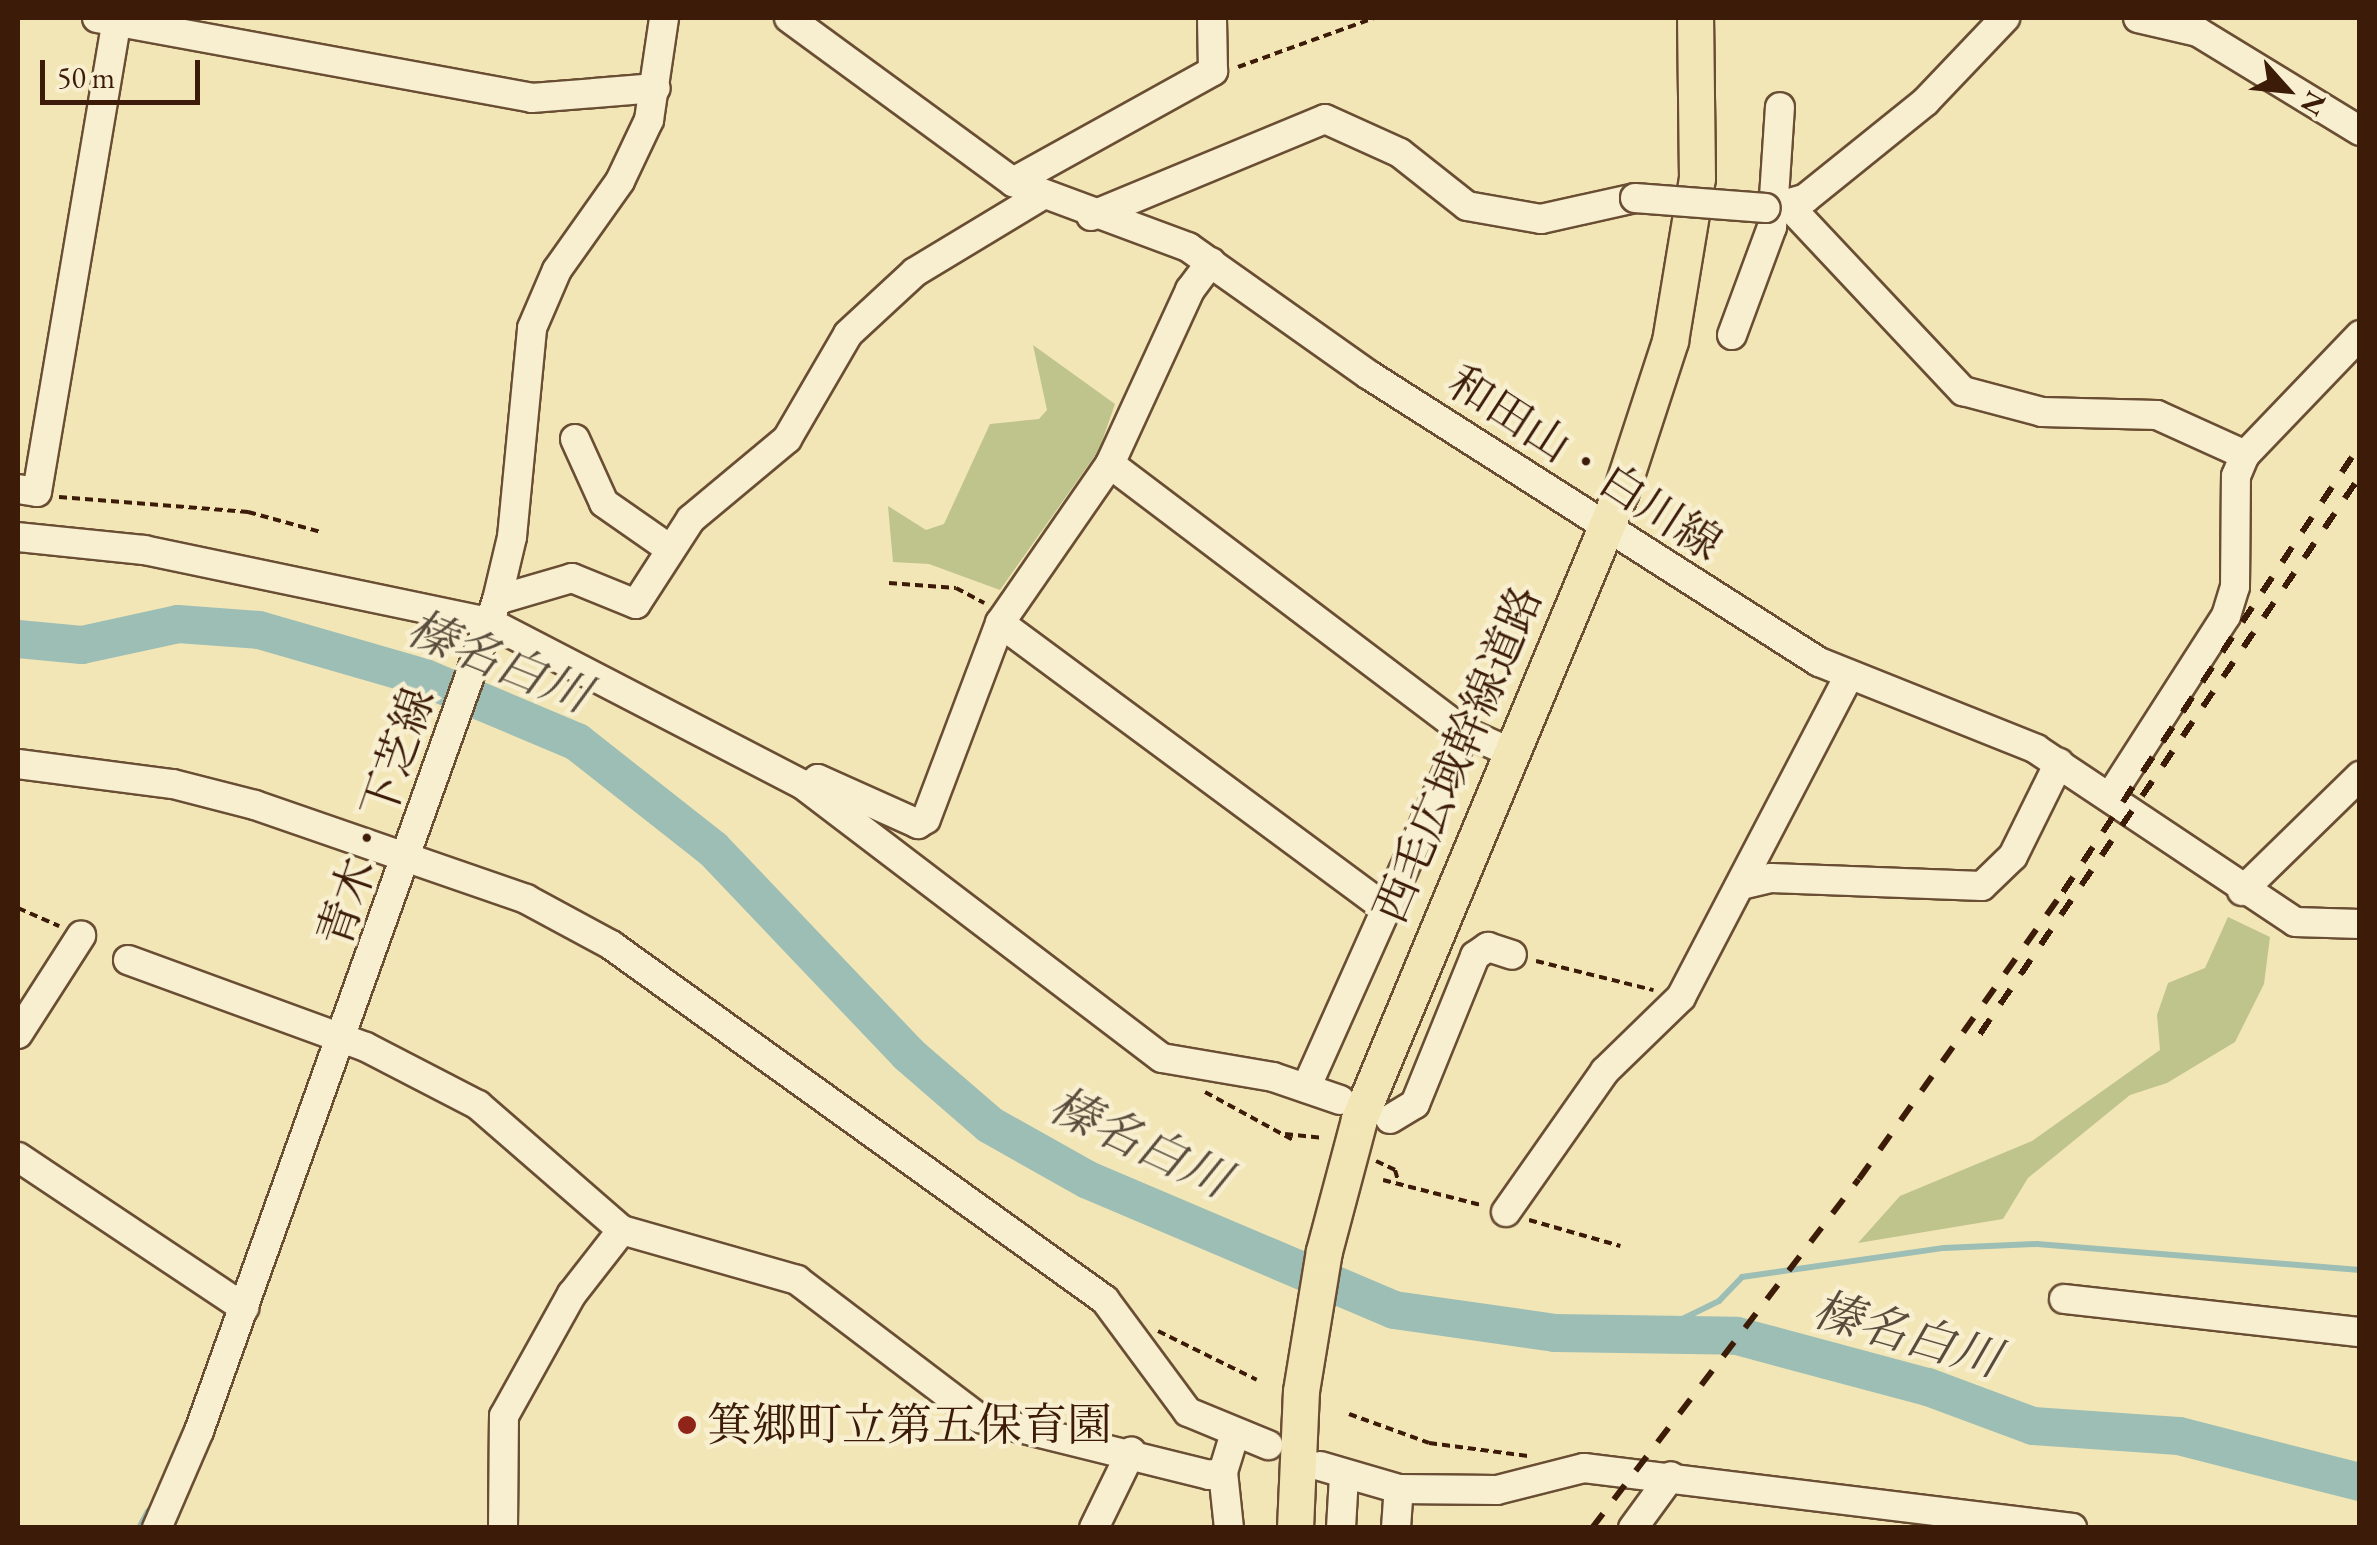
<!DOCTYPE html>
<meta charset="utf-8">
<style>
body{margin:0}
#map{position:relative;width:2377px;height:1545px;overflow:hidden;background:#f3e6b6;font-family:"EB Garamond","Noto Serif JP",serif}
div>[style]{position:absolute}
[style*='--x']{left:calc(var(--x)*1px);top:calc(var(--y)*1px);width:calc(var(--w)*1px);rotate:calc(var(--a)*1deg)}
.green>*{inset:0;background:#bec48c}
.stream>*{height:6px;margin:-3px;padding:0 3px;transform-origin:3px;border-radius:3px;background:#9dbeb5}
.river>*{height:38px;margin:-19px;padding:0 19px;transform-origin:19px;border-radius:19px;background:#9dbeb5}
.path>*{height:4px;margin-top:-2px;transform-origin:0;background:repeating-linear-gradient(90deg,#3c1b08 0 8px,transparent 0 13px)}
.roads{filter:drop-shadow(2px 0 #6a4e34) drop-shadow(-2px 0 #6a4e34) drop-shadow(0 2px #6a4e34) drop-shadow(0 -2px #6a4e34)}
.minor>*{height:28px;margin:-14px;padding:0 14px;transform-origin:14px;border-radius:14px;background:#f7efd0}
.major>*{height:35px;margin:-17.5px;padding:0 17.5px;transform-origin:17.5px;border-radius:17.5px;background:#f3e6b6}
.rail>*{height:6px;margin-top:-3px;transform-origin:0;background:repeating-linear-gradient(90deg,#3c1b08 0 18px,transparent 0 36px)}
.bridges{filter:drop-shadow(2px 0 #6a4e34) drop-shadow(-2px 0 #6a4e34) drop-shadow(0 2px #6a4e34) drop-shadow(0 -2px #6a4e34)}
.minor-bridge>*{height:28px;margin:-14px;padding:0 14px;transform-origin:14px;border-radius:14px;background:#f7efd0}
.dots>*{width:28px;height:28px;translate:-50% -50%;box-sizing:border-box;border:5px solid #f7efd0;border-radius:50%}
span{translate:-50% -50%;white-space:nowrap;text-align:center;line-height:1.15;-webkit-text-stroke:9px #f7efd0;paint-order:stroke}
.street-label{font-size:45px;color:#3c1b08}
.poi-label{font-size:45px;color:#3c1b08}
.left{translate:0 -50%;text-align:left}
.water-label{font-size:48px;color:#594c3c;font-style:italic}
.frame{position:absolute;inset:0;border:20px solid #3c1b08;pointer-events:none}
.north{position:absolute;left:2237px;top:40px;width:100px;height:100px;-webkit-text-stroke:8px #f7efd0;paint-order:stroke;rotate:117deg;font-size:28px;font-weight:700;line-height:40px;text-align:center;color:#3c1b08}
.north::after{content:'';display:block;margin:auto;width:35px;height:45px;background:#3c1b08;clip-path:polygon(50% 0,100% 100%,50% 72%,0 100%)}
.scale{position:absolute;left:40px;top:60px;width:160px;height:45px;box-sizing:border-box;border:5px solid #3c1b08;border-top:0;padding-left:12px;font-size:30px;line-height:35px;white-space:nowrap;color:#3c1b08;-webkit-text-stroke:8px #f7efd0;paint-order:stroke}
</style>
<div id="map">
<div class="green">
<i style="clip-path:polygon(1033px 345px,1115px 404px,1099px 450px,1000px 590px,929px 564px,893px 562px,888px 506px,926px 530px,944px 524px,990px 424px,1039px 419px,1047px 410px)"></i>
<i style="clip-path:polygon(2228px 917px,2270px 937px,2264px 984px,2235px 1042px,2167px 1083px,2130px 1095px,2028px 1178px,2003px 1219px,1858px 1243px,1900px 1196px,2032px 1141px,2160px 1050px,2157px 1015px,2168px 983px,2205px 968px)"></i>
</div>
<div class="stream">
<i style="--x:1660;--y:1330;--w:66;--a:-26.2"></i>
<i style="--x:1719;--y:1301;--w:33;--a:-46"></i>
<i style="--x:1742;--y:1277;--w:204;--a:-8.2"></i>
<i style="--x:1944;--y:1248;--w:93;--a:-2.5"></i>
<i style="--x:2037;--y:1244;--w:324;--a:4.6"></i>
<i style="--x:139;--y:1528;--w:19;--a:-62"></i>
</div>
<div class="river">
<i style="--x:18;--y:639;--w:64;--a:5.4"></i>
<i style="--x:82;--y:645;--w:98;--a:-12.3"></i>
<i style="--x:178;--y:624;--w:81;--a:4.2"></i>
<i style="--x:259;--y:630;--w:173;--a:16.1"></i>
<i style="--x:425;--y:678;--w:165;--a:22.8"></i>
<i style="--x:577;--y:742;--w:173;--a:38.2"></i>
<i style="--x:713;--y:849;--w:283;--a:46.4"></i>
<i style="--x:908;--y:1054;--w:108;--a:40.9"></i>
<i style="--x:990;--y:1125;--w:112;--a:29.3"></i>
<i style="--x:1088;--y:1180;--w:332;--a:23"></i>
<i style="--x:1394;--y:1310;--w:163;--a:8.1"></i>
<i style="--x:1555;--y:1333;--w:182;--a:0.9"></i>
<i style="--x:1737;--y:1336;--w:198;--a:15"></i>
<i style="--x:1928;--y:1387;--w:112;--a:20.4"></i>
<i style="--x:2033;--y:1426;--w:146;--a:3.9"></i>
<i style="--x:2179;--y:1436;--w:187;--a:14.3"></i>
</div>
<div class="path">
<i style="--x:1238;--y:67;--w:145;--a:-19.8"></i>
<i style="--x:59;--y:497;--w:190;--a:4.5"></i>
<i style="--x:248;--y:512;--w:76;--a:15.3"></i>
<i style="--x:889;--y:583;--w:67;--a:4.3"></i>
<i style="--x:956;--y:588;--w:32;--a:28"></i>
<i style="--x:18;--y:908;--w:45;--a:23.7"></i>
<i style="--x:1536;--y:961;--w:121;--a:13.9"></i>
<i style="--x:1205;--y:1092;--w:102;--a:28.6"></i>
<i style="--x:1285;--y:1134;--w:39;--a:6"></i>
<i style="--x:1376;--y:1161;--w:21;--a:25"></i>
<i style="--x:1395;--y:1170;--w:15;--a:74"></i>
<i style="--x:1383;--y:1180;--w:101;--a:14.3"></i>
<i style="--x:1529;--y:1220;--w:95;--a:15.9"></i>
<i style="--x:1158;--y:1331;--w:110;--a:26.3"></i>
<i style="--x:1349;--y:1414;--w:85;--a:19.9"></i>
<i style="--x:1429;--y:1443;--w:100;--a:7.5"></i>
</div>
<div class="roads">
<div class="minor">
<i style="--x:97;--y:18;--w:442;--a:10.4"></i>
<i style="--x:532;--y:98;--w:124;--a:-4.6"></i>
<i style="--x:789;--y:18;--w:278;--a:36.2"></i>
<i style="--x:1013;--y:182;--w:187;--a:20.4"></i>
<i style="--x:1188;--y:247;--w:222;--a:35.3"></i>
<i style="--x:1369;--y:375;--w:534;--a:32.53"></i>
<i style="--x:1819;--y:662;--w:234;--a:21.8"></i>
<i style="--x:2036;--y:749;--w:311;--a:33.7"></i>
<i style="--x:2295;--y:922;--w:65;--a:1.8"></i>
<i style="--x:2138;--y:18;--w:62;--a:13.1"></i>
<i style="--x:2198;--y:32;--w:190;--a:31.4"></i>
<i style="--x:1013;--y:182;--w:229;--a:-29"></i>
<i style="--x:1213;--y:71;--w:53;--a:-91.1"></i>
<i style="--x:1790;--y:207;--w:253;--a:46.8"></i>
<i style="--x:1963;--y:391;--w:82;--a:14.9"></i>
<i style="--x:2042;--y:412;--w:115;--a:1.5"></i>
<i style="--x:2157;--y:415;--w:97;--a:24.4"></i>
<i style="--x:1772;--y:208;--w:35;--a:-16"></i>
<i style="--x:1806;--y:198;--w:154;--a:-38.9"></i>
<i style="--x:1926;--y:101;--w:115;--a:-46.4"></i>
<i style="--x:1091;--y:216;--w:253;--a:-22.5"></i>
<i style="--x:1325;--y:119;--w:82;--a:24.4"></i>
<i style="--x:1400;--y:153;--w:85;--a:38.3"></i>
<i style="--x:1467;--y:206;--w:75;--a:10"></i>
<i style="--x:1541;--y:219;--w:96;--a:-12.6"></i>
<i style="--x:1211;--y:262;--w:35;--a:127"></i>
<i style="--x:1190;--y:290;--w:192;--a:114.7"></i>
<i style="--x:1110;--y:464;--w:193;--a:124.7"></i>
<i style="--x:1000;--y:623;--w:480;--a:36.5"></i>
<i style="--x:1732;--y:335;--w:115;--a:-69.7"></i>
<i style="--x:1772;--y:227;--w:120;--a:-86.2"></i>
<i style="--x:575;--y:439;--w:70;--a:65.6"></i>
<i style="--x:604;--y:503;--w:80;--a:34.9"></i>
<i style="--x:1110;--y:464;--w:445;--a:37.1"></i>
<i style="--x:1465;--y:732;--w:51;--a:24.1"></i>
<i style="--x:18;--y:489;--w:19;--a:9"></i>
<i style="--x:37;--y:492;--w:481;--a:-80.4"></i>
<i style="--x:18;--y:537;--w:127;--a:5.9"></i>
<i style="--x:144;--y:550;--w:352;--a:11.8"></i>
<i style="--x:489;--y:622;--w:352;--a:27.4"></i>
<i style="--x:802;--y:784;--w:452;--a:37.3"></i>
<i style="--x:1162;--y:1058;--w:113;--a:9.7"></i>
<i style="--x:1273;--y:1077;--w:71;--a:18.9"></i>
<i style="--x:497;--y:600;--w:78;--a:-16.3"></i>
<i style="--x:572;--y:578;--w:69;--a:22.1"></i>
<i style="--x:636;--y:604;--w:101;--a:-57.1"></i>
<i style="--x:691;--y:519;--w:125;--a:-39.8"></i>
<i style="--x:787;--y:439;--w:121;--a:-59.8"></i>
<i style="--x:848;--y:334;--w:91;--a:-42.8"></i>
<i style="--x:915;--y:272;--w:147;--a:-31.1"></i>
<i style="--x:18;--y:764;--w:156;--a:7.4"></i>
<i style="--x:173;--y:784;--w:85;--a:14.4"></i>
<i style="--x:255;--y:805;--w:287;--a:19.1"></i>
<i style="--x:526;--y:899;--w:97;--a:28.4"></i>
<i style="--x:611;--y:945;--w:608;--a:35.7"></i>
<i style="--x:1105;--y:1300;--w:139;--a:53.5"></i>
<i style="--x:1188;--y:1412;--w:87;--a:22.4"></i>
<i style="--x:811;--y:785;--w:9;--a:-41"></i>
<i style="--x:818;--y:779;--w:110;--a:24.2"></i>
<i style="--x:918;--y:824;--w:9;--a:-32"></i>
<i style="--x:926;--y:819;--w:210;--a:-69.3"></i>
<i style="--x:2111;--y:795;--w:213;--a:-57.3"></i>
<i style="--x:2226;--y:616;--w:30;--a:-73"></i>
<i style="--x:2235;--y:587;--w:111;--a:-89.5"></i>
<i style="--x:2236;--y:476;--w:23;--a:-67"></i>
<i style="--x:2245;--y:455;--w:166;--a:-46.2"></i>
<i style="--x:1745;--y:884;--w:27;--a:-13"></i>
<i style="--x:1771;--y:878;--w:211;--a:2.2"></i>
<i style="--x:1982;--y:886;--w:43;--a:-44.1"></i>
<i style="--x:2013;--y:856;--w:104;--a:-63.7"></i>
<i style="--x:2242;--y:891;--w:165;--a:-44.3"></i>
<i style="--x:128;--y:960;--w:253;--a:20.1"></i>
<i style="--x:366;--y:1047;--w:126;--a:27.4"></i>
<i style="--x:478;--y:1105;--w:191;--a:41"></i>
<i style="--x:622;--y:1230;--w:182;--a:15.9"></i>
<i style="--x:797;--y:1280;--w:228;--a:37.2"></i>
<i style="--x:979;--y:1418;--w:237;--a:13.9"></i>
<i style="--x:1209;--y:1475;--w:14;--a:-12"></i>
<i style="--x:1223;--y:1472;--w:41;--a:-72.9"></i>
<i style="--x:18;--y:1034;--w:117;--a:-57.3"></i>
<i style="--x:1306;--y:1088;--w:390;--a:-65.9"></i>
<i style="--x:1390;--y:1119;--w:29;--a:-31"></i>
<i style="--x:1415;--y:1104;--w:160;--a:-67.9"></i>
<i style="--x:1475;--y:956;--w:16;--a:-35"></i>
<i style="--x:1488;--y:947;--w:25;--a:18"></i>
<i style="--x:18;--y:1157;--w:272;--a:33.7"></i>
<i style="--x:1506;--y:1212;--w:172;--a:-54.9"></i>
<i style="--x:1605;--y:1071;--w:106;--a:-44.2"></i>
<i style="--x:1681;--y:997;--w:362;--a:-62.4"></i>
<i style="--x:2064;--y:1299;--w:298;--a:6.4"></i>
<i style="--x:1320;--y:1466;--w:82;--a:16.2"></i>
<i style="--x:1399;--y:1489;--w:98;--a:0.6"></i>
<i style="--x:1497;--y:1490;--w:90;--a:-14.2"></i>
<i style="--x:1584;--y:1468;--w:492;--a:7"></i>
<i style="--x:1223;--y:1472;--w:56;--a:83.9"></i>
<i style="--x:157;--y:1528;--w:106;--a:-66.6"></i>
<i style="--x:199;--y:1431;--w:883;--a:-70.27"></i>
<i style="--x:497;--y:600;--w:65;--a:-76.6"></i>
<i style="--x:512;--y:537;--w:210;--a:-84.5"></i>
<i style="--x:532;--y:328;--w:63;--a:-66.7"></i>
<i style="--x:557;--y:270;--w:109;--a:-54.7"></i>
<i style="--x:620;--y:181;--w:68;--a:-64.6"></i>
<i style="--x:649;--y:120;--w:103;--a:-81.6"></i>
<i style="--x:503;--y:1528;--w:112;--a:-89.5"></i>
<i style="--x:504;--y:1416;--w:140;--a:-60.9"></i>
<i style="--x:572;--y:1294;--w:81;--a:-52"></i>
<i style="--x:1094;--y:1528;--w:85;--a:-64"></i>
<i style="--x:1341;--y:1528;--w:52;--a:-86.7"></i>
<i style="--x:1396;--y:1528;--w:39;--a:-86"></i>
<i style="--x:1633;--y:1528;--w:64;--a:-53.8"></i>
</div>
<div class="major">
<i style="--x:1295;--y:1528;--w:137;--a:-87.5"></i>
<i style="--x:1301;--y:1391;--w:142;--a:-80.7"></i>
<i style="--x:1324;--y:1251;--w:137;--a:-75.1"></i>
<i style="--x:1359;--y:1119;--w:680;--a:-67.35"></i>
<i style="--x:1621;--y:491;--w:158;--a:-71.9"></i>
<i style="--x:1670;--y:341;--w:165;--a:-80.6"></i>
<i style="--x:1697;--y:178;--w:160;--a:-90.7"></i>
</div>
</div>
<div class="rail">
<i style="--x:1980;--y:1034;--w:675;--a:-55.74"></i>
<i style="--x:1592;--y:1528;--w:439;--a:-52.6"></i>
<i style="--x:1859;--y:1179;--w:352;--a:-54.6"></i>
<i style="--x:2063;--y:892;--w:537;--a:-56.4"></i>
</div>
<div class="bridges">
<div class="minor-bridge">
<i style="--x:1635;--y:198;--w:131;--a:4.4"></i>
</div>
</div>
<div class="dots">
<i style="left:687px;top:1425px;background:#8f2418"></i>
</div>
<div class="street-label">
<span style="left:1585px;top:463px;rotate:33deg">和田山・白川線</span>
<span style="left:1458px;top:754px;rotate:-67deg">西毛広域幹線道路</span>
<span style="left:376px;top:817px;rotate:-71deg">青木・下芝線</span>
</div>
<div class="poi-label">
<span class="left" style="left:707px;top:1425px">箕郷町立第五保育園</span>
</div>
<div class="water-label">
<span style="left:499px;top:661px;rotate:22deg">榛名白川</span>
<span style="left:1140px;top:1142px;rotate:25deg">榛名白川</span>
<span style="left:1907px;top:1334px;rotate:16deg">榛名白川</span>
</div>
<div class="frame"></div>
<div class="north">N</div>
<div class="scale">50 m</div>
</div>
